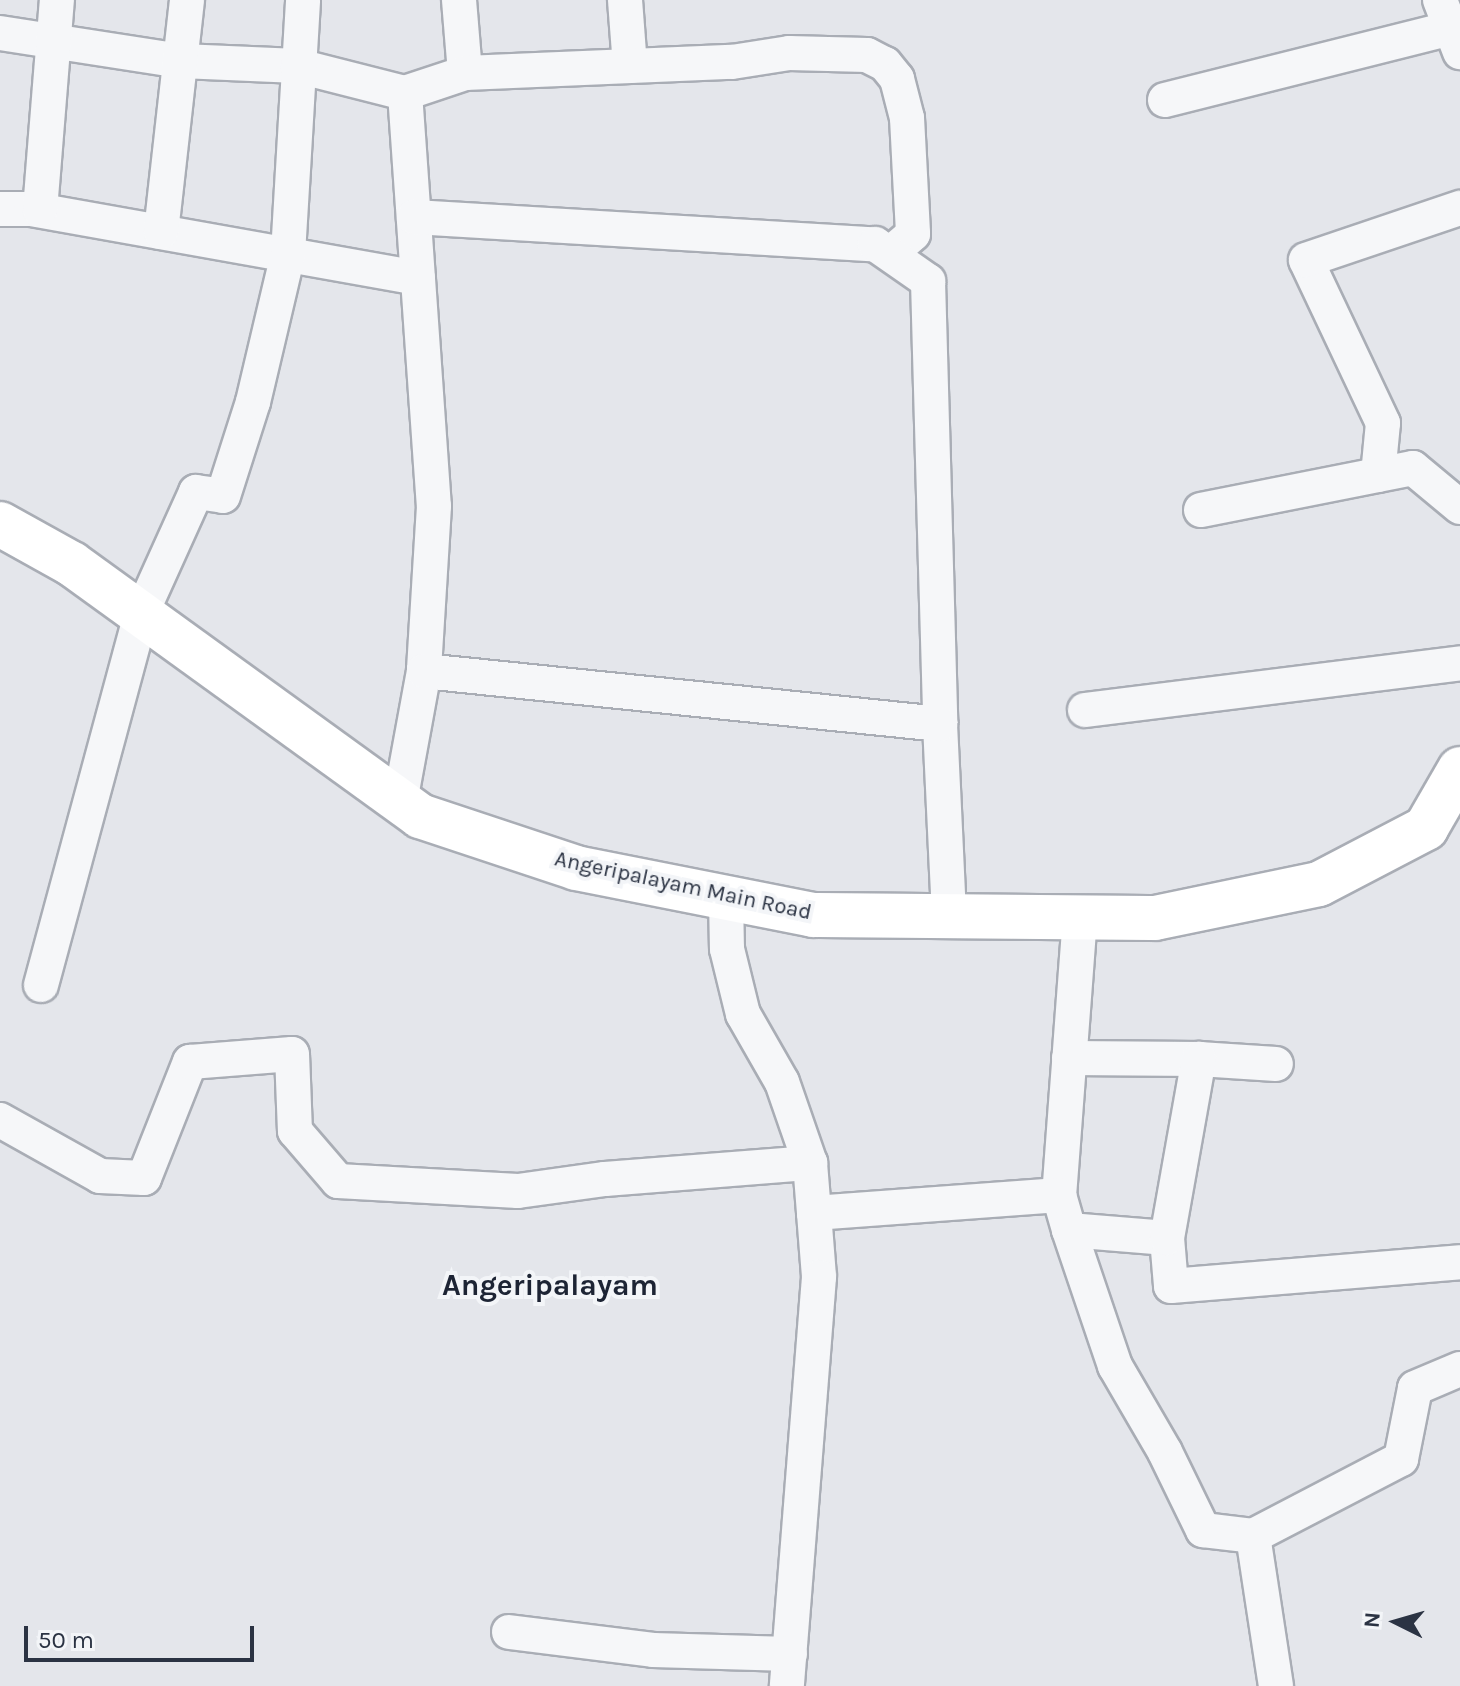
<!DOCTYPE html>
<style>
body{margin:0}
#map{position:relative;width:1460px;height:1686px;overflow:hidden;background:#e4e6eb;font-family:Karla,sans-serif}
div>[style]{position:absolute}
[style*='--x']{left:calc(var(--x)*1px);top:calc(var(--y)*1px);width:calc(var(--w)*1px);rotate:calc(var(--a)*1deg)}
.roads{filter:drop-shadow(2px 0 #a9adb5) drop-shadow(-2px 0 #a9adb5) drop-shadow(0 2px #a9adb5) drop-shadow(0 -2px #a9adb5)}
.street>*{height:34px;margin:-17px;padding:0 17px;transform-origin:17px;border-radius:17px;background:#f6f7f9}
.secondary>*{height:44px;margin:-22px;padding:0 22px;transform-origin:22px;border-radius:22px;background:#fff}
span{translate:-50% -50%;white-space:nowrap;text-align:center;line-height:1.15;-webkit-text-stroke:8px #f3f5f8;paint-order:stroke}
.street-label{font-size:22px;color:#2b3343}
.district-label{font-size:30px;color:#1d2434;font-weight:700}
.north{position:absolute;left:1356px;top:1582px;width:80px;height:80px;-webkit-text-stroke:6px #f3f5f8;paint-order:stroke;rotate:275deg;font-size:22px;font-weight:700;line-height:32px;text-align:center;color:#2b3343}
.north::after{content:'';display:block;margin:auto;width:28px;height:36px;background:#2b3343;clip-path:polygon(50% 0,100% 100%,50% 72%,0 100%)}
.scale{position:absolute;left:24px;top:1626px;width:230px;height:36px;box-sizing:border-box;border:4px solid #2b3343;border-top:0;padding-left:10px;font-size:24px;line-height:28px;white-space:nowrap;color:#2b3343;-webkit-text-stroke:6px #f3f5f8;paint-order:stroke}
</style>
<div id="map">
<div class="roads">
<div class="street">
<i style="--x:459;--y:0;--w:73;--a:85.3"></i>
<i style="--x:625;--y:0;--w:66;--a:85.7"></i>
<i style="--x:1440;--y:0;--w:56;--a:69"></i>
<i style="--x:0;--y:33;--w:183;--a:8.8"></i>
<i style="--x:181;--y:61;--w:117;--a:2.4"></i>
<i style="--x:298;--y:66;--w:110;--a:14.2"></i>
<i style="--x:405;--y:93;--w:414;--a:86"></i>
<i style="--x:434;--y:506;--w:165;--a:93.5"></i>
<i style="--x:424;--y:671;--w:133;--a:100.4"></i>
<i style="--x:405;--y:93;--w:63;--a:-18.4"></i>
<i style="--x:465;--y:73;--w:267;--a:-2.4"></i>
<i style="--x:732;--y:62;--w:58;--a:-9"></i>
<i style="--x:789;--y:53;--w:78;--a:1.5"></i>
<i style="--x:867;--y:55;--w:20;--a:27"></i>
<i style="--x:885;--y:64;--w:19;--a:51"></i>
<i style="--x:897;--y:79;--w:40;--a:75.6"></i>
<i style="--x:907;--y:118;--w:116;--a:87"></i>
<i style="--x:913;--y:234;--w:30;--a:139"></i>
<i style="--x:1165;--y:100;--w:295;--a:-14.1"></i>
<i style="--x:0;--y:209;--w:31;--a:0"></i>
<i style="--x:31;--y:209;--w:393;--a:10.1"></i>
<i style="--x:40;--y:210;--w:211;--a:-85.4"></i>
<i style="--x:414;--y:217;--w:462;--a:3.4"></i>
<i style="--x:875;--y:244;--w:65;--a:34.9"></i>
<i style="--x:928;--y:281;--w:443;--a:88.4"></i>
<i style="--x:940;--y:724;--w:192;--a:87.3"></i>
<i style="--x:161;--y:232;--w:233;--a:-83.6"></i>
<i style="--x:1378;--y:475;--w:52;--a:-84.5"></i>
<i style="--x:1383;--y:423;--w:180;--a:-115.3"></i>
<i style="--x:1306;--y:260;--w:163;--a:-18.7"></i>
<i style="--x:1201;--y:510;--w:216;--a:-11.2"></i>
<i style="--x:1413;--y:468;--w:61;--a:39.7"></i>
<i style="--x:424;--y:671;--w:519;--a:5.86"></i>
<i style="--x:1085;--y:710;--w:378;--a:-7.1"></i>
<i style="--x:726;--y:898;--w:51;--a:88.9"></i>
<i style="--x:727;--y:949;--w:67;--a:76.2"></i>
<i style="--x:743;--y:1014;--w:78;--a:60.2"></i>
<i style="--x:782;--y:1082;--w:86;--a:70.9"></i>
<i style="--x:810;--y:1163;--w:50;--a:85.4"></i>
<i style="--x:814;--y:1213;--w:64;--a:85.5"></i>
<i style="--x:819;--y:1277;--w:410;--a:94.5"></i>
<i style="--x:1080;--y:917;--w:279;--a:94.3"></i>
<i style="--x:1059;--y:1195;--w:36;--a:74"></i>
<i style="--x:1069;--y:1230;--w:144;--a:71.3"></i>
<i style="--x:1115;--y:1366;--w:99;--a:59.8"></i>
<i style="--x:1165;--y:1452;--w:87;--a:64"></i>
<i style="--x:1203;--y:1530;--w:50;--a:6.8"></i>
<i style="--x:41;--y:985;--w:384;--a:-74.9"></i>
<i style="--x:141;--y:614;--w:134;--a:-65.7"></i>
<i style="--x:196;--y:492;--w:27;--a:8"></i>
<i style="--x:223;--y:496;--w:99;--a:-72.3"></i>
<i style="--x:253;--y:402;--w:152;--a:-76.7"></i>
<i style="--x:288;--y:254;--w:254;--a:-86.6"></i>
<i style="--x:1069;--y:1058;--w:130;--a:0.4"></i>
<i style="--x:1199;--y:1059;--w:77;--a:3.7"></i>
<i style="--x:0;--y:1120;--w:115;--a:29.2"></i>
<i style="--x:100;--y:1176;--w:44;--a:2.6"></i>
<i style="--x:144;--y:1178;--w:125;--a:-68.4"></i>
<i style="--x:190;--y:1062;--w:102;--a:-4.5"></i>
<i style="--x:292;--y:1054;--w:77;--a:87.8"></i>
<i style="--x:295;--y:1131;--w:66;--a:49.3"></i>
<i style="--x:338;--y:1181;--w:180;--a:3.2"></i>
<i style="--x:518;--y:1191;--w:88;--a:-7.9"></i>
<i style="--x:605;--y:1179;--w:206;--a:-4.5"></i>
<i style="--x:814;--y:1213;--w:246;--a:-4.2"></i>
<i style="--x:1069;--y:1230;--w:98;--a:4.7"></i>
<i style="--x:1167;--y:1238;--w:48;--a:85.2"></i>
<i style="--x:1171;--y:1286;--w:290;--a:-4.7"></i>
<i style="--x:1167;--y:1238;--w:182;--a:-79.9"></i>
<i style="--x:509;--y:1632;--w:145;--a:7.1"></i>
<i style="--x:653;--y:1650;--w:137;--a:1.7"></i>
<i style="--x:1276;--y:1686;--w:152;--a:-98.7"></i>
<i style="--x:1253;--y:1536;--w:167;--a:-27.5"></i>
<i style="--x:1401;--y:1459;--w:72;--a:-78.8"></i>
<i style="--x:1415;--y:1388;--w:49;--a:-22.9"></i>
</div>
<div class="secondary">
<i style="--x:0;--y:524;--w:82;--a:29.1"></i>
<i style="--x:72;--y:564;--w:430;--a:35.9"></i>
<i style="--x:420;--y:816;--w:164;--a:18.4"></i>
<i style="--x:576;--y:868;--w:242;--a:11.2"></i>
<i style="--x:813;--y:915;--w:342;--a:0.5"></i>
<i style="--x:1155;--y:918;--w:167;--a:-11.7"></i>
<i style="--x:1319;--y:884;--w:121;--a:-27.6"></i>
<i style="--x:1426;--y:828;--w:68;--a:-60"></i>
</div>
</div>
<div class="street-label">
<span style="left:683px;top:886px;rotate:12deg">Angeripalayam Main Road</span>
</div>
<div class="district-label">
<span style="left:550px;top:1285px">Angeripalayam</span>
</div>
<div class="north">N</div>
<div class="scale">50 m</div>
</div>
